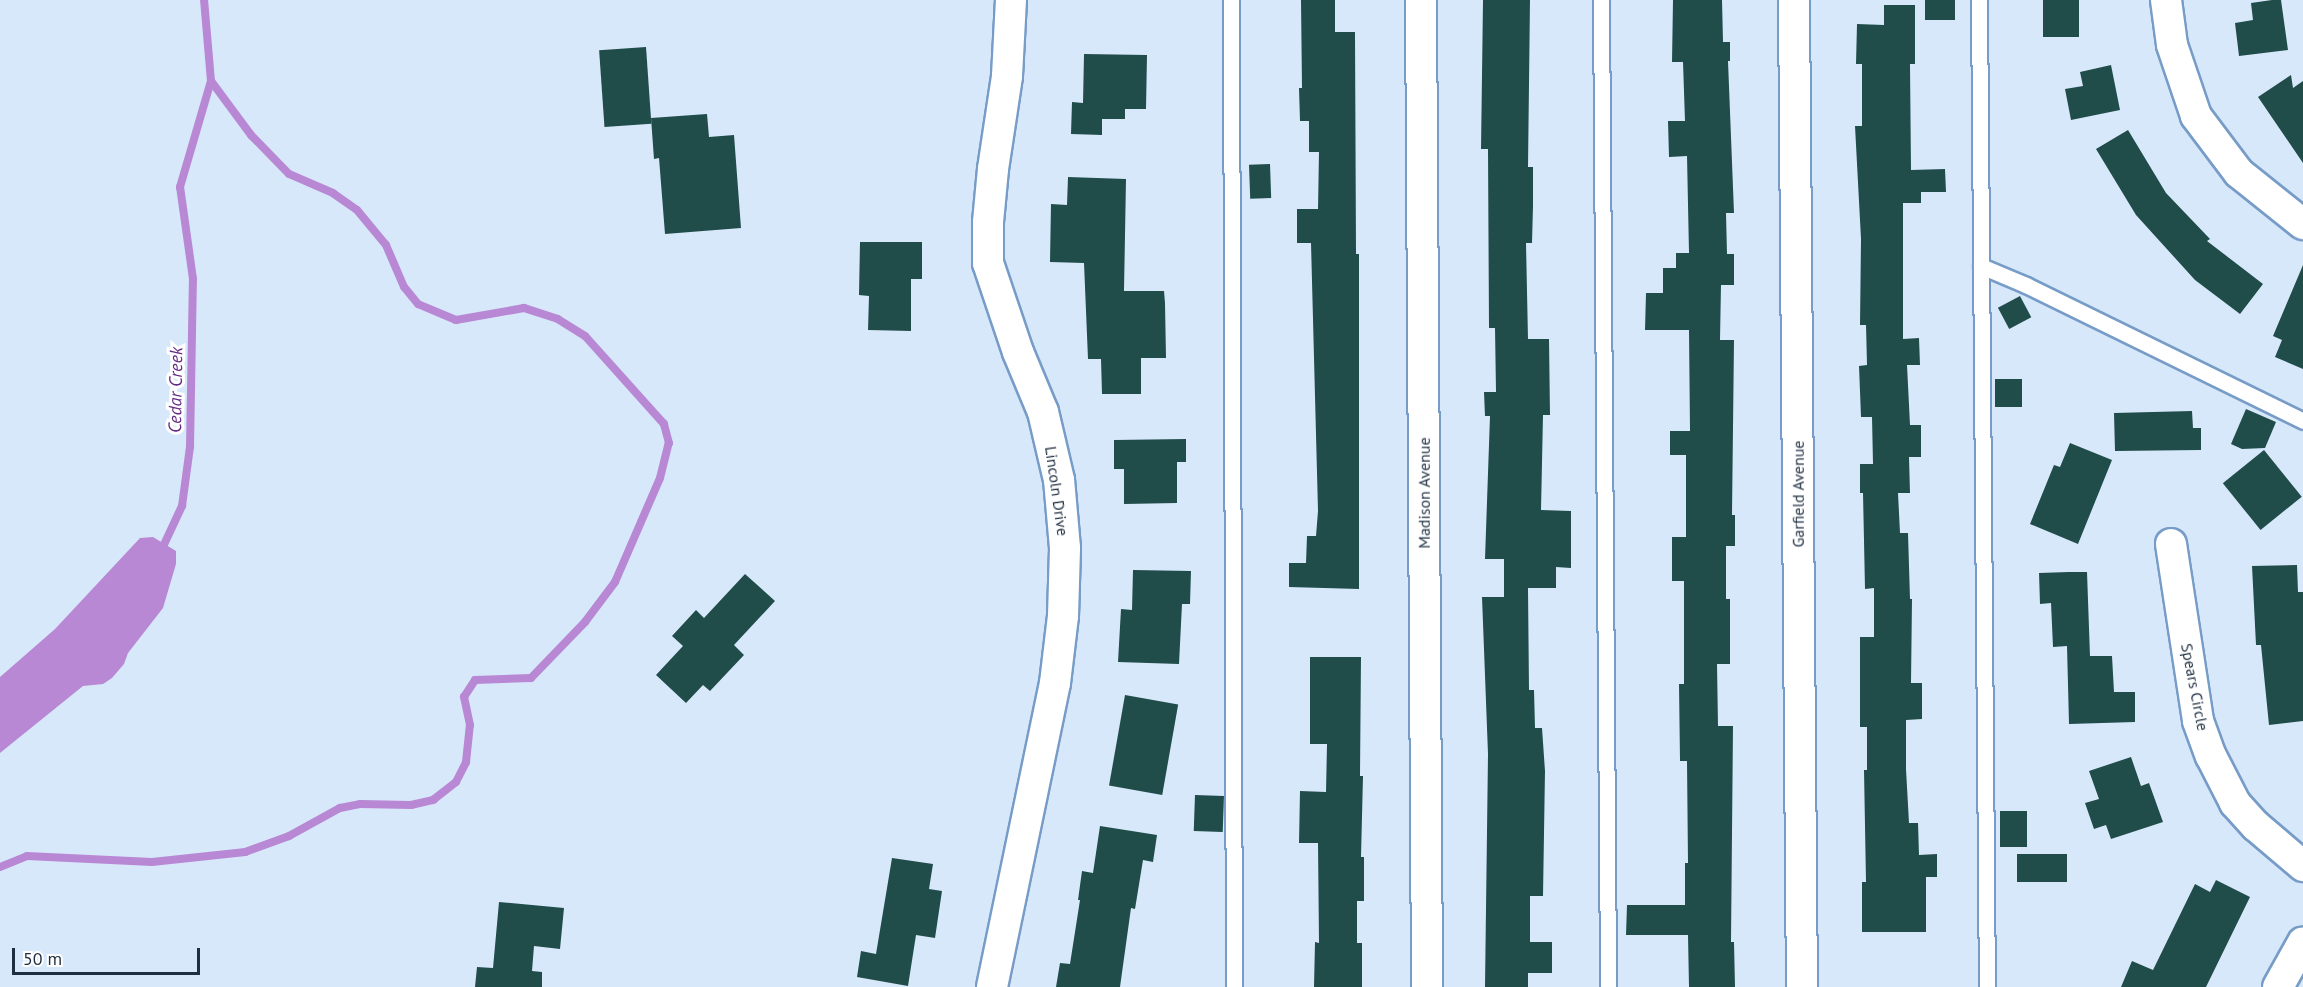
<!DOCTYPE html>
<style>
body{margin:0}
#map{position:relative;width:2303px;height:987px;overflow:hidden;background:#d8e8fb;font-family:"PT Sans",sans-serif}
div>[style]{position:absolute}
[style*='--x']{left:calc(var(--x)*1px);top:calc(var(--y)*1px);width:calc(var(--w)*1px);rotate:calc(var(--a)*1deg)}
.water>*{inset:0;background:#b888d5}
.stream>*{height:8px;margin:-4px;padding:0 4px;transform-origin:4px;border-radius:4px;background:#b888d5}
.building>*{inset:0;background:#204c4a;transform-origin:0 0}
.roads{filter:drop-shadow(2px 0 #769cc7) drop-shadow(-2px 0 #769cc7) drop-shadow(0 2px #769cc7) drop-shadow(0 -2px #769cc7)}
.lane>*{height:15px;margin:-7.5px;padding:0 7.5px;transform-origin:7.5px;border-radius:7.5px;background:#fff}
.street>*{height:30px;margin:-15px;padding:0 15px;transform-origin:15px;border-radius:15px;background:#fff}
span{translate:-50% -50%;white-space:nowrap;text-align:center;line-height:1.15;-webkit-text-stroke:6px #fff;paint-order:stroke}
.street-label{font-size:16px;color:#1f2f41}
.water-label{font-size:18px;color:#642883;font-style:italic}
.scale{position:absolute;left:12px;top:948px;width:188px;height:27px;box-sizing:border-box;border:3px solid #1f2f41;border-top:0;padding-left:8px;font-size:18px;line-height:21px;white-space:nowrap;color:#1f2f41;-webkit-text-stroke:4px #fff;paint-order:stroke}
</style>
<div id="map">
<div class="water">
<i style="clip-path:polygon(153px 537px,176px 551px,176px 564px,163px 608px,128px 653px,124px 664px,112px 678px,103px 684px,83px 686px,0 753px,0 677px,55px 629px,140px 538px)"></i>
</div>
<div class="stream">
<i style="--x:161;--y:551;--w:50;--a:-65"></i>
<i style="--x:182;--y:506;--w:60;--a:-82.3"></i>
<i style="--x:190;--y:447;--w:168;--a:-89"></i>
<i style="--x:193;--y:279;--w:93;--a:-98"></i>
<i style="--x:180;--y:187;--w:110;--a:-73.7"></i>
<i style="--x:211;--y:81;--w:81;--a:-94.9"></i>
<i style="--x:0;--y:867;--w:29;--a:-22"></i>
<i style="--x:27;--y:856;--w:125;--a:2.7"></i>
<i style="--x:152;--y:862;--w:94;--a:-6.1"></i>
<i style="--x:245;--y:852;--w:47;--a:-20"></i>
<i style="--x:289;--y:836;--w:58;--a:-28.8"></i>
<i style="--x:340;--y:808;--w:20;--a:-11"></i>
<i style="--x:360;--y:804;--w:51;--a:1.1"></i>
<i style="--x:411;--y:805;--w:23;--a:-13"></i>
<i style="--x:433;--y:800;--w:29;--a:-38"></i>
<i style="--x:456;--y:782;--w:22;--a:-63"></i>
<i style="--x:466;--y:762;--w:37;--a:-84"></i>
<i style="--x:470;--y:725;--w:29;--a:-102"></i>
<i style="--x:464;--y:697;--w:20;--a:-57"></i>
<i style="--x:475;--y:680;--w:56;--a:-2"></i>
<i style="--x:531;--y:678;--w:78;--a:-46"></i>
<i style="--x:585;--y:622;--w:50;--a:-53.1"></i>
<i style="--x:615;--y:582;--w:113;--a:-66.6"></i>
<i style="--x:660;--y:478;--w:36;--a:-76"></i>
<i style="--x:669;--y:443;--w:20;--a:-105"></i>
<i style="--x:664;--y:424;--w:118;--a:-131.9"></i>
<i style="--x:585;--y:336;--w:32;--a:-148"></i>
<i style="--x:558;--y:319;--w:36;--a:-162"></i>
<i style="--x:524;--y:308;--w:69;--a:170"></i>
<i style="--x:456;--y:320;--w:41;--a:-157.2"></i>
<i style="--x:418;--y:304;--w:22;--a:-129"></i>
<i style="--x:404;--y:287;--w:46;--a:-113.2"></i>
<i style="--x:386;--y:245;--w:45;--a:-129.6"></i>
<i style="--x:357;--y:210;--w:29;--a:-145"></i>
<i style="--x:333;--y:193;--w:48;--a:-156.6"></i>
<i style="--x:289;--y:174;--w:54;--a:-134.3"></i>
<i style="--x:251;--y:135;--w:67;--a:-126.5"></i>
</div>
<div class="building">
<i style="clip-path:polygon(1301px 0,1335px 0,1335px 32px,1355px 32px,1356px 254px,1359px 254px,1359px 589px,1289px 587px,1289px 563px,1306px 563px,1307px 536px,1316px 536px,1318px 511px,1311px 243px,1297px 243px,1297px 209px,1318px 209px,1319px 152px,1309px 152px,1309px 121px,1300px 121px,1299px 88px,1302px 88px)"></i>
<i style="clip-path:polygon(1483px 0,1530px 0,1528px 167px,1533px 167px,1533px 206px,1532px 243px,1526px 243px,1528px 339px,1549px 339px,1550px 415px,1543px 415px,1541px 510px,1571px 511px,1571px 568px,1556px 567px,1556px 588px,1528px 588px,1529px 690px,1534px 690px,1535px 728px,1542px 728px,1545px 771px,1543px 896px,1530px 896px,1530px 942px,1552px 942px,1552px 973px,1528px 973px,1528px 987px,1485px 987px,1488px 754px,1482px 597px,1504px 597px,1504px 559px,1485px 559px,1490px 416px,1485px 416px,1484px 392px,1496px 392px,1495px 328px,1489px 328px,1488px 149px,1481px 149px)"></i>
<i style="clip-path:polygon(1673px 0,1722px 0,1723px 42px,1730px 42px,1730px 61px,1728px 61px,1734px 213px,1726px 213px,1727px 254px,1734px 254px,1734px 285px,1721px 285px,1720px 340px,1734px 340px,1732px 515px,1735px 515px,1735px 546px,1726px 546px,1726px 599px,1730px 599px,1730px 664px,1717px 664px,1718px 726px,1733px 726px,1731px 942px,1734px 942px,1735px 987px,1689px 987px,1688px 935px,1626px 935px,1627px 905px,1685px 905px,1685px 863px,1688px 863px,1687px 761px,1680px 761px,1679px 684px,1684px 684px,1684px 581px,1672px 581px,1672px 537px,1686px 537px,1686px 455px,1670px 455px,1670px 431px,1690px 431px,1689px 330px,1645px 330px,1646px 293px,1663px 293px,1663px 268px,1676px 268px,1676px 253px,1689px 253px,1687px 156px,1669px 157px,1668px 121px,1685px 121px,1683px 62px,1672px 62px)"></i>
<i style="left:1925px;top:0;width:30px;height:20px"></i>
<i style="left:2043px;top:0;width:36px;height:37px"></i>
<i style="clip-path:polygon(2272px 0,2281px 0,2288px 50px,2239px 56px,2235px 23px,2253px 20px,2251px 3px)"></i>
<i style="clip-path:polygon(1884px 5px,1915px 5px,1915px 64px,1910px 64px,1911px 170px,1945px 169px,1946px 192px,1921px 192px,1921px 203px,1903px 203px,1903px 339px,1919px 338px,1920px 365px,1907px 365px,1910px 425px,1921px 425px,1921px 457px,1909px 457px,1910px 493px,1898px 493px,1900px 533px,1908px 533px,1910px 599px,1912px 599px,1911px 683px,1922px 683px,1922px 719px,1906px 720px,1906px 769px,1909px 823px,1918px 823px,1919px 855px,1937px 854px,1937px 877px,1926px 877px,1926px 932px,1862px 932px,1862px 882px,1866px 882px,1864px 770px,1867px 770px,1867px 727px,1860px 727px,1860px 637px,1874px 637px,1874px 588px,1865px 589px,1863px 493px,1860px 493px,1860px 464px,1873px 464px,1872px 417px,1861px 417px,1859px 366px,1867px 365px,1866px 325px,1860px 325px,1861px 239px,1855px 126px,1862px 126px,1862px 64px,1856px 64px,1857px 24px,1884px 25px)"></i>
<i style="left:646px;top:47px;width:77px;height:47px;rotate:86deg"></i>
<i style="clip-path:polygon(1084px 54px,1147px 55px,1146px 109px,1125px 109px,1125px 119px,1102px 119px,1102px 135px,1071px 134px,1072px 102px,1083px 103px)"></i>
<i style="clip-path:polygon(2111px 65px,2120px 110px,2071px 120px,2065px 89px,2083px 86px,2080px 72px)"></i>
<i style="clip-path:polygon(2291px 75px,2293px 88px,2303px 81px,2303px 163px,2258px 97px)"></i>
<i style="clip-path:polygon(707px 114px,709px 137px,734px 135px,741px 228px,665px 234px,659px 158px,654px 159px,651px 118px)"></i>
<i style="clip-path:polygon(2128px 130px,2166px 193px,2210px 239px,2207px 241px,2263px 284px,2240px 314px,2195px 280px,2136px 215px,2096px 149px)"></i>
<i style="left:1270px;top:164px;width:34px;height:21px;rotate:88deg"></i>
<i style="clip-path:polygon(1068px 177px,1126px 179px,1124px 291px,1164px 291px,1165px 303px,1166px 358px,1141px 358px,1141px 394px,1102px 394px,1101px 359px,1088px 359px,1084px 263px,1050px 262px,1051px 204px,1067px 205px)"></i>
<i style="clip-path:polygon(860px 242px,922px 242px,922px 279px,911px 279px,911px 331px,868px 330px,869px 296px,859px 295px)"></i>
<i style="clip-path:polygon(2303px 265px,2303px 369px,2275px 357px,2282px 340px,2273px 336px)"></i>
<i style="left:2020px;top:296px;width:24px;height:25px;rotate:62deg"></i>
<i style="left:1995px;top:379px;width:27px;height:28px"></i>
<i style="clip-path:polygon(2246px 409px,2276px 422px,2265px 448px,2242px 449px,2231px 444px)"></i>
<i style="clip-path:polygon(2192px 411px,2193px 428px,2201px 428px,2201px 450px,2115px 451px,2114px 413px)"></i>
<i style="clip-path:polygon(1186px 439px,1186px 462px,1177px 462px,1177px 503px,1124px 504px,1124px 469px,1114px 469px,1114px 440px)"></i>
<i style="clip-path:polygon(2070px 443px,2112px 460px,2078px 544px,2030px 524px,2054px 465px,2060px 467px)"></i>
<i style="left:2264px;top:450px;width:60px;height:53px;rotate:51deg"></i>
<i style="clip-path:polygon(2297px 565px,2298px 592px,2303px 592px,2303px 721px,2269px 725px,2261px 645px,2256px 645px,2252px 566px)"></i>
<i style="clip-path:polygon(1133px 570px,1191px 571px,1190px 604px,1182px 604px,1179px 664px,1118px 662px,1121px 609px,1132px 610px)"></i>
<i style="clip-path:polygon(2069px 572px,2087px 572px,2090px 656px,2112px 656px,2114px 692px,2135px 692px,2135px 722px,2069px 724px,2067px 646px,2053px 647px,2051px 603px,2040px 604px,2039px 573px)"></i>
<i style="clip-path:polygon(745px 574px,775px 601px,734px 645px,744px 655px,710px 691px,703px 685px,686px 703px,656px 675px,683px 646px,672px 636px,696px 610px,704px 618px)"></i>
<i style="clip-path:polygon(1310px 657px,1361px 657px,1360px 776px,1363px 776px,1361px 857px,1364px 857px,1364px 901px,1357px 901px,1357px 943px,1362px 943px,1362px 987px,1314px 987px,1315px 942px,1319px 943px,1318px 843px,1299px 843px,1300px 791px,1326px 792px,1327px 744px,1310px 744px)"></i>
<i style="left:1125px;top:695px;width:54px;height:92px;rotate:10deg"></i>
<i style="clip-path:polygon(2131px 757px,2141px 786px,2149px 783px,2163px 822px,2111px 839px,2106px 825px,2094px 829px,2085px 803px,2099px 799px,2089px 771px)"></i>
<i style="left:1195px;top:795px;width:29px;height:36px;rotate:2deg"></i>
<i style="left:2000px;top:811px;width:27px;height:36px"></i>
<i style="clip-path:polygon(1100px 826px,1157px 835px,1153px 862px,1143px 860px,1135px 909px,1131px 908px,1120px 987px,1056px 987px,1060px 963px,1070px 964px,1080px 900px,1078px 900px,1082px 871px,1093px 873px)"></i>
<i style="left:2067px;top:854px;width:28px;height:50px;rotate:90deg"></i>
<i style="clip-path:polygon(892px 858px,933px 864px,929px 889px,942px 891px,935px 938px,916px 935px,908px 986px,857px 977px,861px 951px,876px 954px)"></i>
<i style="clip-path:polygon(2216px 880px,2250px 897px,2206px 987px,2121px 987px,2132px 961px,2153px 970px,2195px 884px,2210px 892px)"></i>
<i style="clip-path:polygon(499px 902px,564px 908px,560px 949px,534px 946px,532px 971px,542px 972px,542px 987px,475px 987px,477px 967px,493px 968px)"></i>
</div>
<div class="roads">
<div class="lane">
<i style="--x:1231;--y:0;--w:987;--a:89.83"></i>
<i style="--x:1601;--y:0;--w:987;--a:89.59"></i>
<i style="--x:1979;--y:0;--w:987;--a:89.54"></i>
<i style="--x:1981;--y:266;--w:49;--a:22.9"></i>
<i style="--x:2026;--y:285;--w:309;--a:26.1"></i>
</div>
<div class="street">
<i style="--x:1421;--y:0;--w:987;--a:89.65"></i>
<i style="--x:1794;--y:0;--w:987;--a:89.54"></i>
<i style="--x:2166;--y:0;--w:45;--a:82.4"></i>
<i style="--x:2172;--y:45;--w:75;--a:71.3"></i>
<i style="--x:2196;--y:116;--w:71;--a:53"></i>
<i style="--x:2239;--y:173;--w:82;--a:38.6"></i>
<i style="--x:2171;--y:544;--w:179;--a:81.3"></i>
<i style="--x:2198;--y:721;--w:37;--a:70"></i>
<i style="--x:2211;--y:756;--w:53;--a:62.9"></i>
<i style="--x:2235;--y:803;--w:31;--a:48"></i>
<i style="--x:2256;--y:826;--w:62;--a:40.4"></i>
<i style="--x:992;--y:987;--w:310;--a:-78.3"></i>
<i style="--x:1055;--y:683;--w:67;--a:-83.2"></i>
<i style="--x:1063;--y:616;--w:68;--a:-88.3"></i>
<i style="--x:1065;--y:548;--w:68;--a:-95"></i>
<i style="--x:1059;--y:480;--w:70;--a:-103.2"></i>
<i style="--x:1043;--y:412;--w:65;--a:-112.6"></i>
<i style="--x:1018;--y:352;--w:94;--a:-108.6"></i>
<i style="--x:988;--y:263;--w:41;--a:-90"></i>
<i style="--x:988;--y:222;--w:53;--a:-84.6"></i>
<i style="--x:993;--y:169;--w:94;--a:-81.4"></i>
<i style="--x:1007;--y:76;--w:76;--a:-87"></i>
<i style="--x:2278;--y:987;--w:51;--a:-60.9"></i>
</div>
</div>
<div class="street-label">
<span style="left:1057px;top:491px;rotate:82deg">Lincoln Drive</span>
<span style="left:1424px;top:493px;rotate:-90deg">Madison Avenue</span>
<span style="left:1798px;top:494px;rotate:-90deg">Garfield Avenue</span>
<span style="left:2195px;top:687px;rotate:79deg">Spears Circle</span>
</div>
<div class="water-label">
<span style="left:176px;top:390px;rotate:-89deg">Cedar Creek</span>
</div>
<div class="scale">50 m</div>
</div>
